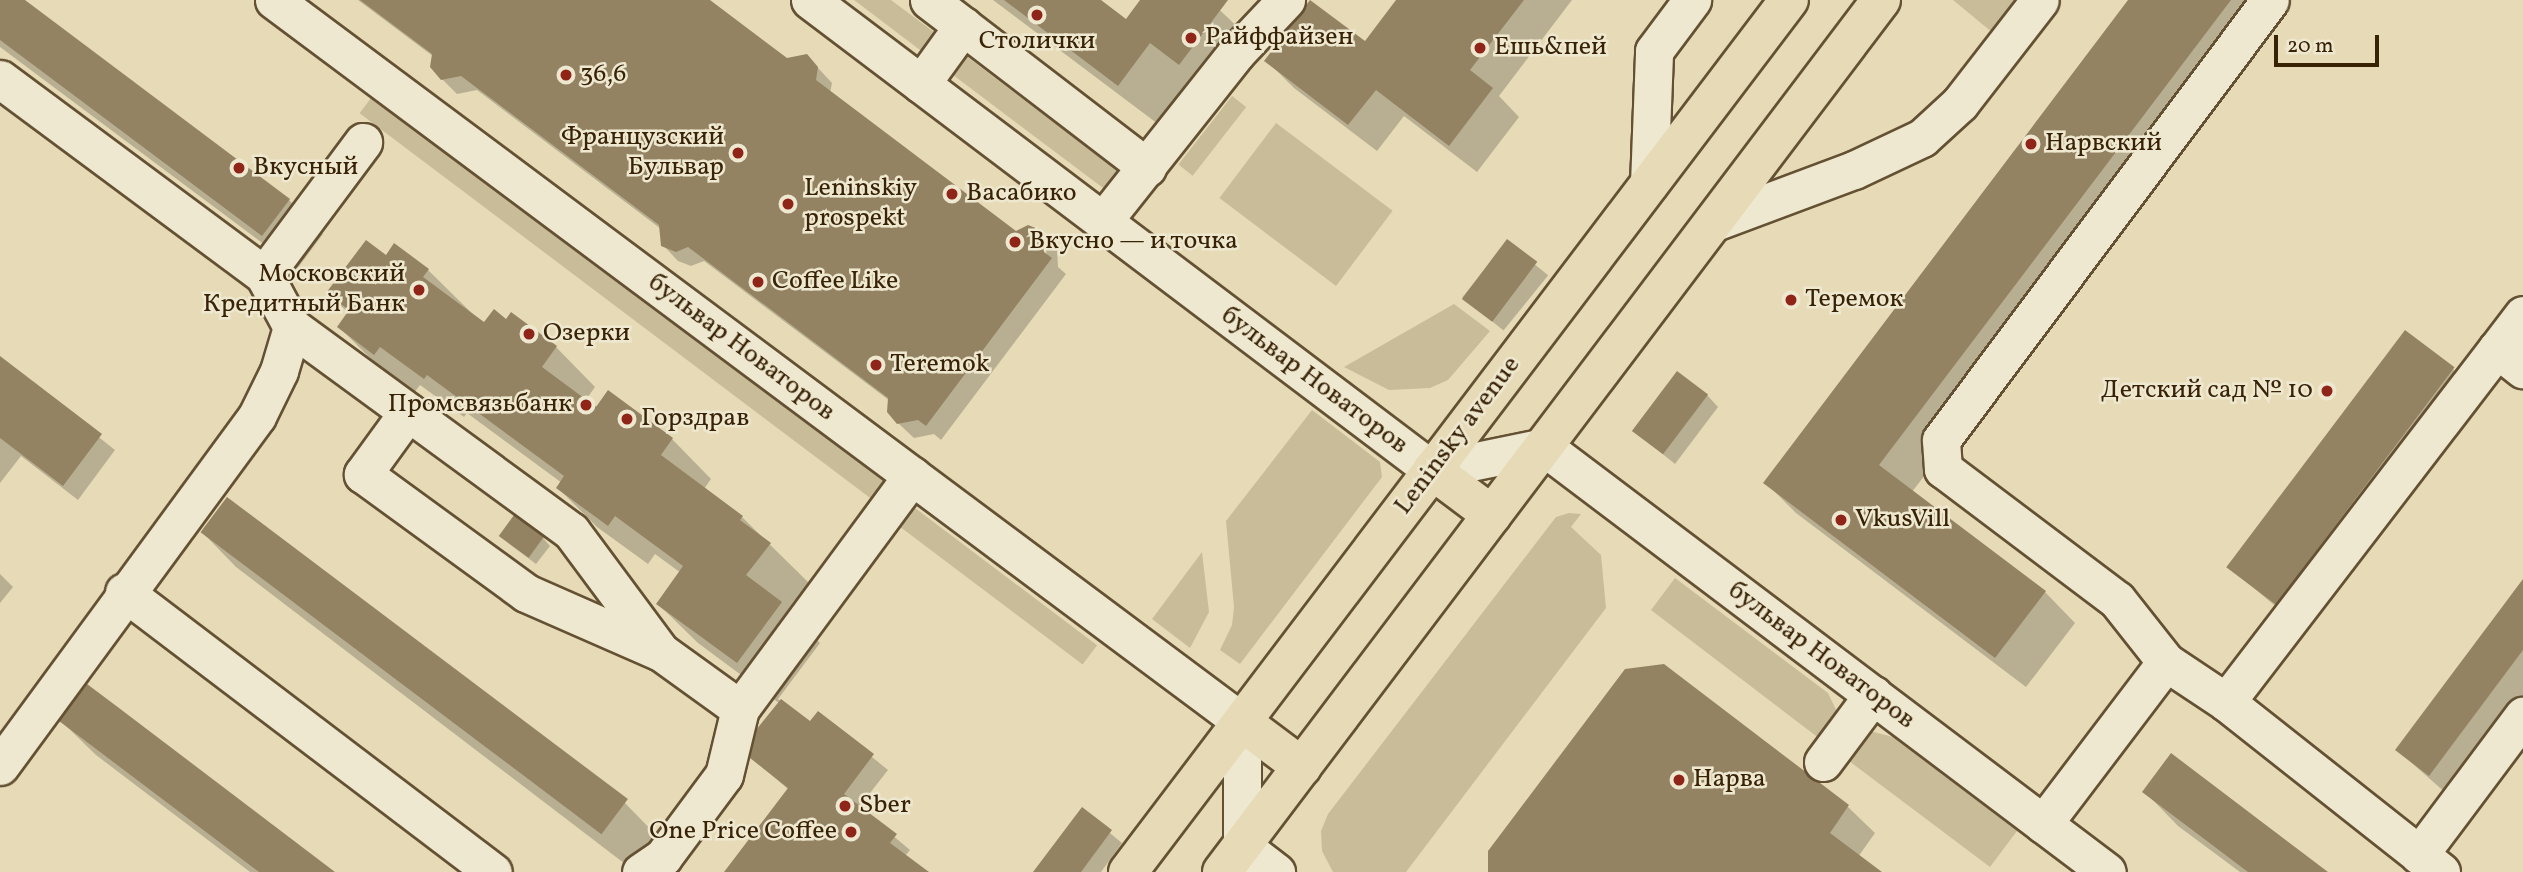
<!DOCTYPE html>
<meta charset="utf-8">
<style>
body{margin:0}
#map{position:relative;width:2523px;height:872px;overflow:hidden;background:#e7dbb7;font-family:Vollkorn,serif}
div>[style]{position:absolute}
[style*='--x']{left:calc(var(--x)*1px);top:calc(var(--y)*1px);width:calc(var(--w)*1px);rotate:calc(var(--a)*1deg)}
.green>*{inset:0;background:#c9bc99;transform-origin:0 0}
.shadow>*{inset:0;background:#0003;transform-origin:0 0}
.building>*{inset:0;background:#938363;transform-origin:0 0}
.roads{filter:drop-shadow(2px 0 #645133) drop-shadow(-2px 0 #645133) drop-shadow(0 2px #645133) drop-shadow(0 -2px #645133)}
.minor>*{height:37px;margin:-18.5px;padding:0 18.5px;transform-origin:18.5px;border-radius:18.5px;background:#efe8d0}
.major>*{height:38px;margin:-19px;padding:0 19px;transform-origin:19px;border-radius:19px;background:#e7dbb7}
.dots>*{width:19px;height:19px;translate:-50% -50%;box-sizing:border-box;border:4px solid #efe8d0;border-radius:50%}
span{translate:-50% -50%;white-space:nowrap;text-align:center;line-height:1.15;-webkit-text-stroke:5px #efe8d0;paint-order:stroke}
.poi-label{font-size:26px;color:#392307}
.left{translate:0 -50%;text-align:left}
.right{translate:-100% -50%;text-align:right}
.street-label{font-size:26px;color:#392307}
.scale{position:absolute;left:2274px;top:35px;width:105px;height:32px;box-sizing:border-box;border:4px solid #392307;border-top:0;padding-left:9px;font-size:21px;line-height:24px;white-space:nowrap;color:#392307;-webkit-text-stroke:5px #efe8d0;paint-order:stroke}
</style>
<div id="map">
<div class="green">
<i style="clip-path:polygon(854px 0,891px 0,938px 35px,924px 53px)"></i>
<i style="clip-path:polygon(1953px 0,2018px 0,1993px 33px)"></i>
<i style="left:966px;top:56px;width:194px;height:23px;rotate:37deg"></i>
<i style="left:374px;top:94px;width:642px;height:24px;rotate:37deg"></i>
<i style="left:1232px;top:96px;width:18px;height:87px;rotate:38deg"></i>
<i style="left:1276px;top:123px;width:146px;height:94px;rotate:37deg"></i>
<i style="clip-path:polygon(1454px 304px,1490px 331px,1448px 380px,1430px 388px,1389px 390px,1344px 367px)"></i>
<i style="clip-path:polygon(1312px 410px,1380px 462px,1382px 477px,1240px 664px,1220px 650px,1232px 625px,1234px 607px,1226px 521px)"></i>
<i style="left:911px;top:505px;width:233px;height:24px;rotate:37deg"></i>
<i style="clip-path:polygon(1569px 513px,1581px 514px,1571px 527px,1601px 555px,1606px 608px,1406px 872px,1333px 872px,1322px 851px,1321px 831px,1328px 814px,1556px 517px)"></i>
<i style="clip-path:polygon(1202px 552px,1209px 612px,1190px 648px,1152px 619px)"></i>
<i style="clip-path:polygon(1675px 578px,1828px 693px,1838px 714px,1824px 742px,1651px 610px)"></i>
<i style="clip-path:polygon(1866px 730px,1893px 737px,2017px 831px,1990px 867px,1841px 755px)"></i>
</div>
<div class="shadow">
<i style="clip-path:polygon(0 0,22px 0,289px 200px,323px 234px,297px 269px,0 47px)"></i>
<i style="clip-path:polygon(evenodd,358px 0,707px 0,787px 60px,807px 56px,832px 83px,830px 93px,1016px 233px,1042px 233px,1057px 248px,1058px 267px,1066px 274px,941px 440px,934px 434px,914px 438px,898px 423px,890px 401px,704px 261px,691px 266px,678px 261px,663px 245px,661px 229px,477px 90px,457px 94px,442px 79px,434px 57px,358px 0,1042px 239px,1045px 239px,1047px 261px,1043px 261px,1042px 239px)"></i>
<i style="clip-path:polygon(993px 0,1098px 0,1126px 21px,1142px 0,1209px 0,1260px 48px,1158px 124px)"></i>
<i style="clip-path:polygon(1399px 0,1572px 0,1499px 96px,1519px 117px,1477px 172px,1404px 116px,1377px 151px,1294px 88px,1267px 61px,1365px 44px)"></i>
<i style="clip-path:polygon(2130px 0,2284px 0,1912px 492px,2045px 592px,2075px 623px,2026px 687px,1796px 513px,1765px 482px)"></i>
<i style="left:1507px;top:242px;width:53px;height:71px;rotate:39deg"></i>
<i style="clip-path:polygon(386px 258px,428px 270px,484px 325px,507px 321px,556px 347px,595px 387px,585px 401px,672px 439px,711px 479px,704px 489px,742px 517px,809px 583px,788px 611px,820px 643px,778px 699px,810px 724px,818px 713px,888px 770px,859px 807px,910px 850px,905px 856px,922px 872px,726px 872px,789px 790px,752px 758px,779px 703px,698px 643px,658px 604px,681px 573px,655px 554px,648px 564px,597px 527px,558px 488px,562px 483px,467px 413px,464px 417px,420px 385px,414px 393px,378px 366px,339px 327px,349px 314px,329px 293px)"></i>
<i style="clip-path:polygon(0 359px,115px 450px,78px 500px,21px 456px,0 483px)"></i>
<i style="clip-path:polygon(2453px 369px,2475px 390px,2297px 624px,2227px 566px)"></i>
<i style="clip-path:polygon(1707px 395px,1718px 407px,1675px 464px,1634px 431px)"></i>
<i style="clip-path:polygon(202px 532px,625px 803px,659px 838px,633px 870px,236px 567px)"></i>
<i style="clip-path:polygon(543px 538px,550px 546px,536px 564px,508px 543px)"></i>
<i style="clip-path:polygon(0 574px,13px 587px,0 603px)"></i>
<i style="clip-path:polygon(2523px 582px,2523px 730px,2464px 809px,2397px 750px)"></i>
<i style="clip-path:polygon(61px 721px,332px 872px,250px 872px,96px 755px)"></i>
<i style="clip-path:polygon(2144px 791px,2325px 872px,2240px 872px,2178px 826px)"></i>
<i style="clip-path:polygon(1848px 807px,1875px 833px,1858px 857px,1879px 872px,1489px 872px)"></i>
<i style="clip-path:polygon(1082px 810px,1122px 843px,1101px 872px,1043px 872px)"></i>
</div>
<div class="building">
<i style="clip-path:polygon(0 0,25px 0,290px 199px,262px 236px,0 40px)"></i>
<i style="clip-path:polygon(360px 0,710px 0,787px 58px,807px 54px,818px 67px,816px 80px,1016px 231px,1028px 225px,1043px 231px,1044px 252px,1052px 258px,926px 426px,918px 420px,897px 424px,887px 412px,888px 398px,688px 247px,676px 252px,661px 246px,659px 225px,461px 76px,441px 80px,430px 67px,432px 54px)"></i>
<i style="clip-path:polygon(1004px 0,1101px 0,1126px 19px,1140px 0,1228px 0,1179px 65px,1150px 43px,1118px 86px)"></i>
<i style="clip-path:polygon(1310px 0,1365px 41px,1396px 0,1524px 0,1470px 70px,1493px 88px,1449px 146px,1376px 90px,1348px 125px,1264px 61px)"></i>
<i style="clip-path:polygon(2128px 0,2231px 0,1879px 465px,2046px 591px,1995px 658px,1763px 483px)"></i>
<i style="left:1507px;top:239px;width:38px;height:75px;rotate:37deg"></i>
<i style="clip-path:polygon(366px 240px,386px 255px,394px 243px,429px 269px,423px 277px,484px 322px,494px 309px,506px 319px,511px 312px,557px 346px,542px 367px,596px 407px,608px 390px,673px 438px,661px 455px,743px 516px,740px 520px,771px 543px,746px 575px,782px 602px,737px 663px,656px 604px,683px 566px,615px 516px,608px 526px,556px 488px,564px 476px,427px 375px,424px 379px,380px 347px,374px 355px,337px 327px,349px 310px,326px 293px)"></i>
<i style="left:2405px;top:330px;width:62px;height:297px;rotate:37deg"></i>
<i style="clip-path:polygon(0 356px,102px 434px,63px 486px,0 438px)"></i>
<i style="left:1677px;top:371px;width:39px;height:75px;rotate:37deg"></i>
<i style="left:227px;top:497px;width:502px;height:44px;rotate:37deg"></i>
<i style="left:514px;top:515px;width:37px;height:26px;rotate:36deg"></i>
<i style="clip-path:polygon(2523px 579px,2523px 650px,2429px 776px,2395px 750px)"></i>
<i style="clip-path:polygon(1664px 664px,1849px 805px,1830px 833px,1882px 872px,1488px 872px,1488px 851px,1625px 669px)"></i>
<i style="clip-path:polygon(87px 684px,119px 708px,335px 872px,259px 872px,59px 721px)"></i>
<i style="clip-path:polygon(781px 699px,810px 721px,818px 711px,874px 754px,844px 794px,897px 834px,890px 843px,929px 872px,724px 872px,788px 788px,750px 758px,756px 730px)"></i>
<i style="clip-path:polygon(2171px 753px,2254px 816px,2328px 872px,2248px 872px,2142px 792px)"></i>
<i style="clip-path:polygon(1082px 807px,1112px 830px,1081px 872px,1033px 872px)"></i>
</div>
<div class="roads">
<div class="minor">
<i style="--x:274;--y:0;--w:1208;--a:36.72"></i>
<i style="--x:1242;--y:722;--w:124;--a:90"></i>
<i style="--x:1242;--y:846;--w:43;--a:37.4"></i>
<i style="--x:810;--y:0;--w:780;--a:37.08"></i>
<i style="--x:1432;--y:470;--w:114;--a:-11.6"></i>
<i style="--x:1544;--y:447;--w:705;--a:37.05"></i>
<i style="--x:929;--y:0;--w:275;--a:37.5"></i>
<i style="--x:0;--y:79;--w:329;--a:36.6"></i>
<i style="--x:921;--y:84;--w:72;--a:-54.1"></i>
<i style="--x:1649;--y:184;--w:133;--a:-87.8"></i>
<i style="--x:1654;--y:51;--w:64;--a:-53.3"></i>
<i style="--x:1103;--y:221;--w:214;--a:-51.6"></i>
<i style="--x:1236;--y:53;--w:73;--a:-46.7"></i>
<i style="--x:1712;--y:223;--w:152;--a:-20.5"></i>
<i style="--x:1854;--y:170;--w:75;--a:-25.2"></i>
<i style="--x:1922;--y:138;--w:52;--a:-42.6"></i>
<i style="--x:1960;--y:103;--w:130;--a:-52.2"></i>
<i style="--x:2523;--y:315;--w:43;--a:127.4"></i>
<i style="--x:2497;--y:349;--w:33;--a:38"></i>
<i style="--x:292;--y:327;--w:346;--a:36.2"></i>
<i style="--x:571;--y:531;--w:151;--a:53.4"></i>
<i style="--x:661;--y:652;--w:97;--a:35.8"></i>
<i style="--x:408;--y:412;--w:77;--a:126"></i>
<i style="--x:363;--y:474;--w:202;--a:36.1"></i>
<i style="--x:526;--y:593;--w:144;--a:23.7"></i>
<i style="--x:124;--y:592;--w:463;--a:37.2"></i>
<i style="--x:2166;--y:662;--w:72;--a:33.7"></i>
<i style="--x:2226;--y:702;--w:274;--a:38.3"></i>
<i style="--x:2226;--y:702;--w:445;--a:-52.5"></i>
<i style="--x:1823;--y:762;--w:84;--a:-53.3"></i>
<i style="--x:0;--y:766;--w:434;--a:-53.7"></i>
<i style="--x:257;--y:416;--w:50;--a:-63.9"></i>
<i style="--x:279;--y:371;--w:46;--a:-73.5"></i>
<i style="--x:292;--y:327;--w:59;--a:-118.3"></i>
<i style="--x:264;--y:275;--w:166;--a:-53.3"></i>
<i style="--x:2043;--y:824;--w:203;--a:-52.8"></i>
<i style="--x:2166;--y:662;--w:79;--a:-128.3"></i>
<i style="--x:2117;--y:600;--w:218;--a:-143"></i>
<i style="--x:1943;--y:469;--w:29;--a:-94"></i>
<i style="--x:1941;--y:440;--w:549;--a:-53.21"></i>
<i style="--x:2419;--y:855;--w:174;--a:-53.2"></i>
<i style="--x:641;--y:872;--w:27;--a:-34"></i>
<i style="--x:663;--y:857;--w:102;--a:-53.4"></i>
<i style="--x:724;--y:775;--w:68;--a:-76.4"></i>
<i style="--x:740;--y:709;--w:290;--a:-53.6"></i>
</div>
<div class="major">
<i style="--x:1432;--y:470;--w:75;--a:36.9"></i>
<i style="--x:1242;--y:722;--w:75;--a:36.9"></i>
<i style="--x:1128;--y:872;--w:1094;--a:-52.84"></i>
<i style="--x:1222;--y:872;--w:1093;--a:-52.92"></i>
</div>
</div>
<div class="dots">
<i style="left:1037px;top:15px;background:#8f2418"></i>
<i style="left:1191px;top:38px;background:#8f2418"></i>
<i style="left:1480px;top:48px;background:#8f2418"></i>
<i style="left:566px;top:75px;background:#8f2418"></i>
<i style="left:2031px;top:144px;background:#8f2418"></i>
<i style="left:738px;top:153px;background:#8f2418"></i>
<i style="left:239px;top:168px;background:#8f2418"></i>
<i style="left:952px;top:194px;background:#8f2418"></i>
<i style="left:788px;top:204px;background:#8f2418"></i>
<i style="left:1015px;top:242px;background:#8f2418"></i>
<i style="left:758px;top:282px;background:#8f2418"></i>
<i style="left:419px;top:290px;background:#8f2418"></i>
<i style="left:1791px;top:300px;background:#8f2418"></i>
<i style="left:529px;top:334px;background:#8f2418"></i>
<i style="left:876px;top:365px;background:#8f2418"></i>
<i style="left:2327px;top:391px;background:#8f2418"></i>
<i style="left:586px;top:405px;background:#8f2418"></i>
<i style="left:627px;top:419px;background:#8f2418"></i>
<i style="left:1841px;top:520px;background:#8f2418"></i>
<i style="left:1679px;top:780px;background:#8f2418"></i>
<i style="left:845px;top:806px;background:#8f2418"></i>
<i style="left:851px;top:832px;background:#8f2418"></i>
</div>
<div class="poi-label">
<span class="left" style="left:1205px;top:38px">Райффайзен</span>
<span style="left:1037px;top:42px">Столички</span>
<span class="left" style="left:1494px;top:48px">Ешь&amp;пей</span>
<span class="left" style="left:580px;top:75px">36,6</span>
<span class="right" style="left:724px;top:153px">Французский<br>Бульвар</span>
<span class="left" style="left:2045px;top:144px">Нарвский</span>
<span class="left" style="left:253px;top:168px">Вкусный</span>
<span class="left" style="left:804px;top:204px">Leninskiy<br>prospekt</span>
<span class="left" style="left:966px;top:194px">Васабико</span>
<span class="left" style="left:1029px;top:242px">Вкусно — и точка</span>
<span class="right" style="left:405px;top:290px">Московский<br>Кредитный Банк</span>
<span class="left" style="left:772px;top:282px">Coffee Like</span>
<span class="left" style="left:1805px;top:300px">Теремок</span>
<span class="left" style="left:543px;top:334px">Озерки</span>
<span class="left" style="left:890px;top:365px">Teremok</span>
<span class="right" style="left:2313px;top:391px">Детский сад № 10</span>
<span class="right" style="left:572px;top:405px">Промсвязьбанк</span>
<span class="left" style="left:641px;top:419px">Горздрав</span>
<span class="left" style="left:1855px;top:520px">VkusVill</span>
<span class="left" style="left:1693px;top:780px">Нарва</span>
<span class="left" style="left:859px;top:806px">Sber</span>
<span class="right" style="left:837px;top:832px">One Price Coffee</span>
</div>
<div class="street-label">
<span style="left:741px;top:348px;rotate:37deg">бульвар Новаторов</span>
<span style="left:1314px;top:381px;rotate:37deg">бульвар Новаторов</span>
<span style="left:1458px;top:436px;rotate:-53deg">Leninsky avenue</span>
<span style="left:1821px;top:656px;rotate:37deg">бульвар Новаторов</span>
</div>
<div class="scale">20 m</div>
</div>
